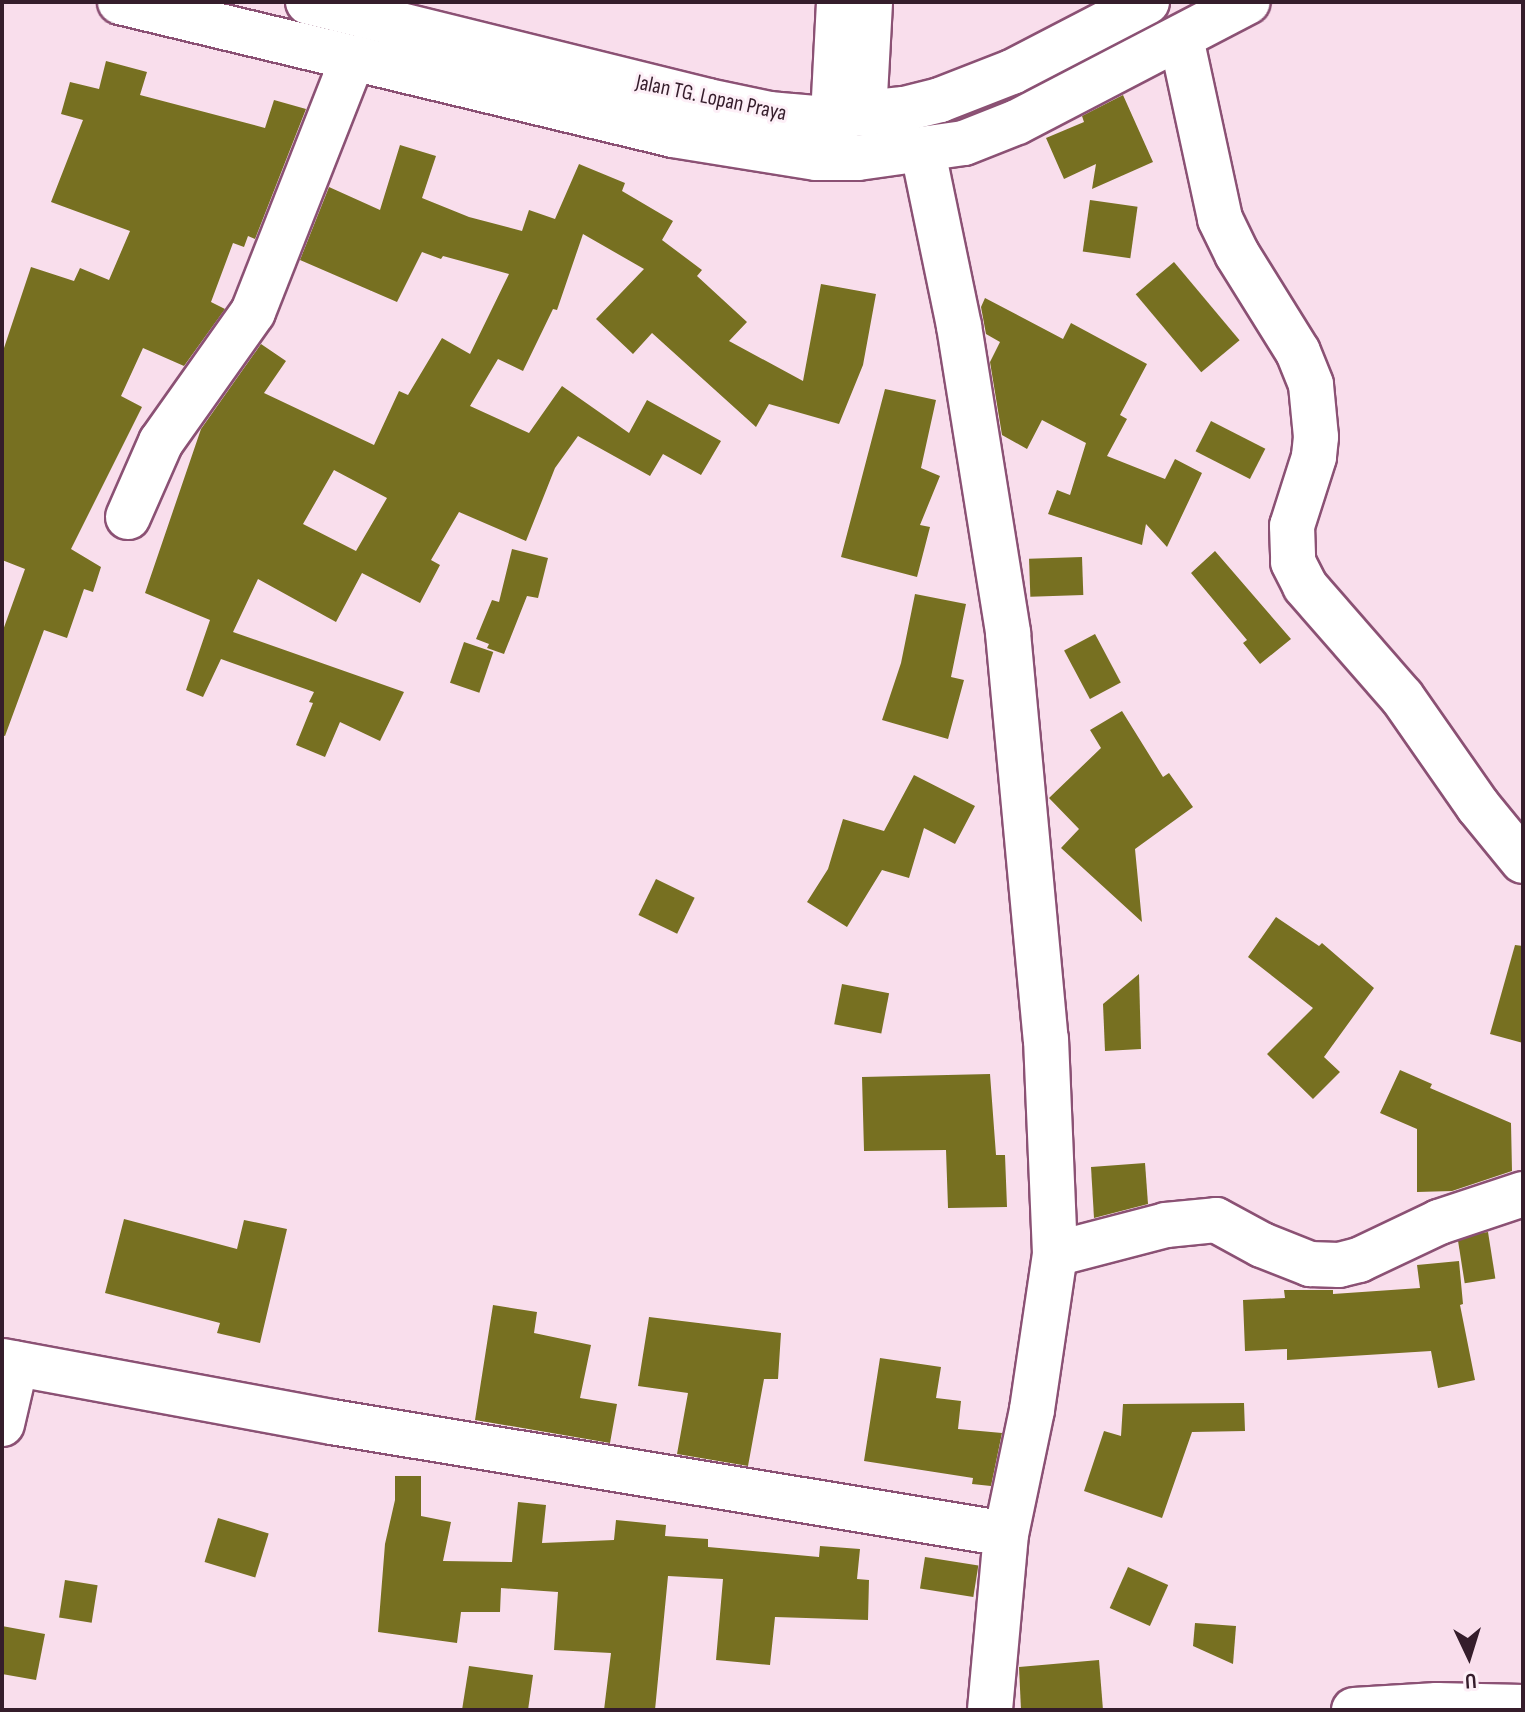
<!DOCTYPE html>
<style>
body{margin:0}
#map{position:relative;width:1525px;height:1712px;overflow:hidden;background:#f9deec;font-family:"Sofia Sans Condensed",sans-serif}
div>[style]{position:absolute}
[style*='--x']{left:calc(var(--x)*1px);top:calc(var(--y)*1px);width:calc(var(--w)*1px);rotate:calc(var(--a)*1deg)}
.building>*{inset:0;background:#777021;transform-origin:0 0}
.roads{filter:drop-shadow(2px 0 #8b5174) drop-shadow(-2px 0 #8b5174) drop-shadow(0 2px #8b5174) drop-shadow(0 -2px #8b5174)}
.minor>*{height:44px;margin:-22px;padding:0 22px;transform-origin:22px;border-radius:22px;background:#fff}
.major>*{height:44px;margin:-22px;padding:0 22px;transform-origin:22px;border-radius:22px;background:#fff}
.highway>*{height:44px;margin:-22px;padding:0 22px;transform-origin:22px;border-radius:22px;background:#fff}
span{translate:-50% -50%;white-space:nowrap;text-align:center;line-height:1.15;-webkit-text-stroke:6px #fdeff7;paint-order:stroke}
.street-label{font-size:22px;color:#351d2b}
.frame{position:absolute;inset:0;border:4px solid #351d2b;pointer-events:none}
.north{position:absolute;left:1429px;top:1616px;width:80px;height:80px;-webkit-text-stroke:6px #fdeff7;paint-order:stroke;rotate:176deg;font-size:22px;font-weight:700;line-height:32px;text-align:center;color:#351d2b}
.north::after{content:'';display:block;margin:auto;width:28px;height:36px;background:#351d2b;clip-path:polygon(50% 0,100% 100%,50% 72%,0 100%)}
</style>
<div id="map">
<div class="building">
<i style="clip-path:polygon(106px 61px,147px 72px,140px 95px,265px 128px,274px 100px,306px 109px,255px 239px,248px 236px,244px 247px,233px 243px,211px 302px,225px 309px,184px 366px,143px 348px,121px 396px,142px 407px,71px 549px,101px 567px,93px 592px,84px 589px,67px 638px,44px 630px,5px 736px,2px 735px,2px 633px,25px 569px,2px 560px,2px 354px,31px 267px,74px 281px,80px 268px,109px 280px,130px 231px,51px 202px,83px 120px,61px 114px,70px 82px,99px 89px)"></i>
<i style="clip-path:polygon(1123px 95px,1153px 162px,1092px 189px,1096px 164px,1064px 179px,1046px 138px,1084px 122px,1082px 116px)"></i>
<i style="clip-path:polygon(evenodd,400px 145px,436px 156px,422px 198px,469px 217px,522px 231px,529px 210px,555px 219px,579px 164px,625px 183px,622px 191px,673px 221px,662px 240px,702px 270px,697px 276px,747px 322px,729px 341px,803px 381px,821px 284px,876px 294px,863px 365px,839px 424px,769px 404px,756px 427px,652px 333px,633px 354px,596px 319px,644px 269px,583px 234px,557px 310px,553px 309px,523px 371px,498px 359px,470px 406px,529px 433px,562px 386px,629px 433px,647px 400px,721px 441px,701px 475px,663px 454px,650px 476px,578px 436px,555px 468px,526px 541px,459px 512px,431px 560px,440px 565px,420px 603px,362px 573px,336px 622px,258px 579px,233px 632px,404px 692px,380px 741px,340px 722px,325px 757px,296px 745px,313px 703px,309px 702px,314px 692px,221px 659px,203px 697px,186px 690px,210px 620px,145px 593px,201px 429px,261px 344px,286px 361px,264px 393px,374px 445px,399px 391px,408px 395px,442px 338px,470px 354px,509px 274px,443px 256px,441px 259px,422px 252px,397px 302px,300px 260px,329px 187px,380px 210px,400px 145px,334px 470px,387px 498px,356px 551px,303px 524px,334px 470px)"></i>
<i style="left:1090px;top:200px;width:48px;height:52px;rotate:8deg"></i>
<i style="left:1174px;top:262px;width:102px;height:50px;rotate:50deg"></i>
<i style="clip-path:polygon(985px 298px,1063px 339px,1071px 323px,1147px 364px,1120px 415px,1127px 419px,1107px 456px,1165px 479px,1175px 459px,1202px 473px,1167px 547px,1146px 524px,1142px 545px,1048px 514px,1057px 490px,1070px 495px,1086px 443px,1042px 420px,1027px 449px,1002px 435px,990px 362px,1000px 342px,986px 334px,981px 307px)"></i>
<i style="clip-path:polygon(885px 389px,936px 400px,921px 468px,940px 476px,920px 525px,930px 527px,917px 577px,841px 557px)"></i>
<i style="left:1211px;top:421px;width:61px;height:34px;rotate:27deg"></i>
<i style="clip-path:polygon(512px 549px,548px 558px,538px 598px,527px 596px,504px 654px,487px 648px,489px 644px,476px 639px,492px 600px,499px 602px)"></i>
<i style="clip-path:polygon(1215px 551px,1291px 639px,1260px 664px,1243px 643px,1247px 640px,1191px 573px)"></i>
<i style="left:1082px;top:557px;width:38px;height:53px;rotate:88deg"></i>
<i style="clip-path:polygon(915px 594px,966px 604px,951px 677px,964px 680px,948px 739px,882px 720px,901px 663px)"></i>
<i style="left:1095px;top:634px;width:55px;height:35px;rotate:62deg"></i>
<i style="left:464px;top:642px;width:31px;height:43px;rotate:19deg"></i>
<i style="clip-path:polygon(1122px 711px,1163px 777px,1169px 773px,1193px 807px,1135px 849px,1142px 922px,1061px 848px,1079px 829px,1049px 798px,1101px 748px,1090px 730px)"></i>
<i style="clip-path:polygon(914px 775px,975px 806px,955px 844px,924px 828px,909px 878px,882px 870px,847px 927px,807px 902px,828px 869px,843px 819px,884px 831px)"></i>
<i style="left:656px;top:879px;width:43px;height:40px;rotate:26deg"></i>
<i style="clip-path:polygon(1276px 917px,1319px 946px,1322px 943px,1374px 988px,1324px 1057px,1340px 1072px,1313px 1099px,1267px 1054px,1313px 1008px,1248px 957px)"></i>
<i style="clip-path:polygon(1515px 945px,1523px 946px,1523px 1043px,1490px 1034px)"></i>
<i style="clip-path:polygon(1139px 974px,1141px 1049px,1105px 1051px,1103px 1004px)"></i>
<i style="left:842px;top:984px;width:48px;height:41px;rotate:11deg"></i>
<i style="clip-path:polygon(1400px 1070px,1432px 1084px,1430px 1088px,1511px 1123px,1512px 1171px,1452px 1191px,1417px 1192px,1417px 1129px,1380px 1113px)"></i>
<i style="clip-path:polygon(990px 1074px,996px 1155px,1005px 1155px,1007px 1207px,948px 1208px,946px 1150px,864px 1151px,862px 1077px)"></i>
<i style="clip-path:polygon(1145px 1163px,1148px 1204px,1094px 1218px,1091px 1167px)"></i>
<i style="clip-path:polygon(124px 1219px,237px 1249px,244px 1220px,287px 1229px,260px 1343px,217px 1333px,220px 1323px,105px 1293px)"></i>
<i style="left:1488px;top:1232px;width:47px;height:31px;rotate:81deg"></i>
<i style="clip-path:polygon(1459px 1261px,1463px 1304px,1460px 1305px,1475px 1380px,1438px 1388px,1431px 1351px,1287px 1360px,1287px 1349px,1245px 1351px,1243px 1300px,1285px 1298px,1284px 1290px,1333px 1290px,1333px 1294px,1420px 1288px,1417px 1265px)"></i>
<i style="clip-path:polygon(493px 1305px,537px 1312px,534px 1333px,591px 1345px,580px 1398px,617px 1404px,610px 1443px,475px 1420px)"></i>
<i style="clip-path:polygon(649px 1317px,781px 1333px,778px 1379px,764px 1379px,748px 1466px,677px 1454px,688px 1393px,638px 1386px)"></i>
<i style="clip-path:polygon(880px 1358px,941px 1367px,936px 1398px,961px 1401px,958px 1429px,1002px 1433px,991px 1486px,972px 1484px,973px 1478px,864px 1461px)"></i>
<i style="clip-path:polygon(1244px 1403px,1245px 1431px,1192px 1432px,1162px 1518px,1084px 1491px,1104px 1431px,1121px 1436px,1123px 1404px)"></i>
<i style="clip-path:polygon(395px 1476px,421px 1476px,421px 1516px,451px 1522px,443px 1561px,512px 1562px,518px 1502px,546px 1505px,542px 1543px,614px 1540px,616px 1520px,666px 1525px,665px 1536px,708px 1539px,708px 1547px,819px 1557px,820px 1546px,860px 1549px,857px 1579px,869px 1580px,868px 1620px,775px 1617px,770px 1665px,716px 1660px,723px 1579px,668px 1576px,655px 1710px,604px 1710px,611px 1653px,554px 1650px,558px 1592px,501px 1588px,500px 1612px,461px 1612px,457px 1643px,378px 1632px,385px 1544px,395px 1500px)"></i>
<i style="left:218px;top:1518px;width:53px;height:46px;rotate:17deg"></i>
<i style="left:925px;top:1557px;width:54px;height:32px;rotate:9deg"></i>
<i style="left:1128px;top:1567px;width:44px;height:45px;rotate:24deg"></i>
<i style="left:65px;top:1580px;width:33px;height:38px;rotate:9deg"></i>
<i style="clip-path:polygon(1195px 1623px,1236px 1626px,1233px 1664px,1193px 1646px)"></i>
<i style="clip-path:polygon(2px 1626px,45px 1634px,36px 1680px,2px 1674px)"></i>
<i style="clip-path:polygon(1099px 1660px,1103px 1710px,1021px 1710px,1019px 1667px)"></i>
<i style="clip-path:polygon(469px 1666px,533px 1675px,528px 1710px,462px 1710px)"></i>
</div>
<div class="roads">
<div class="minor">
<i style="--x:1181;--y:38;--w:185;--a:77.8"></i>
<i style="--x:1220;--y:219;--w:39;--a:64"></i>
<i style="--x:1237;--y:254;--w:115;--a:58.1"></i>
<i style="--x:1298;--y:352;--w:35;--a:68"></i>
<i style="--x:1311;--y:385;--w:52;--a:84.5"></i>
<i style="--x:1316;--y:437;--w:20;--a:96"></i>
<i style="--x:1314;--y:457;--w:72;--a:107.7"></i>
<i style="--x:1292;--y:526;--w:36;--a:88"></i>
<i style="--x:1293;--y:562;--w:27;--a:63"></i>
<i style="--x:1305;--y:586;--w:147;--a:48.9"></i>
<i style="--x:1402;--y:697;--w:133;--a:55.1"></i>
<i style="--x:1478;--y:806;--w:71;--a:50.7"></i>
<i style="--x:864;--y:114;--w:112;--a:-86.9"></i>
<i style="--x:833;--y:117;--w:115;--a:-87"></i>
<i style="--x:128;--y:517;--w:82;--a:-66.3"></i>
<i style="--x:161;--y:442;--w:159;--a:-54.7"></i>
<i style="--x:253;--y:312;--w:273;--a:-68.5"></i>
<i style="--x:1055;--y:1254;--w:115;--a:-14.6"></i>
<i style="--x:1166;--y:1225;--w:50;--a:-5.7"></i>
<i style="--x:1216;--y:1220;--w:52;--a:28.5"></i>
<i style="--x:1262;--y:1245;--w:52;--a:21.6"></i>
<i style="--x:1310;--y:1264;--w:29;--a:2"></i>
<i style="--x:1339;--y:1265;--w:21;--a:-14"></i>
<i style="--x:1359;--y:1260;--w:89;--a:-25.4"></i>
<i style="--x:1439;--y:1222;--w:89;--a:-18.4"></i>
<i style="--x:2;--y:1361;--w:336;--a:10.5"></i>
<i style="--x:332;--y:1422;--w:683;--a:9.43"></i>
<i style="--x:2;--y:1424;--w:62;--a:-76.9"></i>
<i style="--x:1354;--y:1710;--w:83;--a:-3.4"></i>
<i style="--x:1437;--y:1705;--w:86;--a:1.3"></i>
</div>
<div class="major">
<i style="--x:923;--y:152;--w:178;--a:78.3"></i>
<i style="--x:959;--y:326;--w:311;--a:80.9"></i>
<i style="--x:1008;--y:633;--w:408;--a:84.7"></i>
<i style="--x:1046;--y:1039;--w:215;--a:87.6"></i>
<i style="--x:1055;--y:1254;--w:158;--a:98.4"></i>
<i style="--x:1032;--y:1410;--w:127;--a:101.8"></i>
<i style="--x:1006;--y:1534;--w:177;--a:95.2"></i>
</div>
<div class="highway">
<i style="--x:120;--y:2;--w:569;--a:13.52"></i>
<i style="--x:673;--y:135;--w:145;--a:9.1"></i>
<i style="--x:816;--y:158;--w:42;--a:0"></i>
<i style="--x:858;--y:158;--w:107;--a:-8.1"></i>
<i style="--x:964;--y:143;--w:57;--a:-21.6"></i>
<i style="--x:1017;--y:122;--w:260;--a:-27.5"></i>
<i style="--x:308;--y:2;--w:412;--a:13.9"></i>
<i style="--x:708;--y:101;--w:62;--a:12"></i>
<i style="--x:769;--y:114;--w:46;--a:5"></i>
<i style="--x:815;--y:118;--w:89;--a:-5.8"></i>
<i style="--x:904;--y:109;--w:37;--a:-14"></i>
<i style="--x:940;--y:100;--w:77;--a:-21.3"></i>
<i style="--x:1012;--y:72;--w:152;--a:-27.4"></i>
</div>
</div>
<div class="street-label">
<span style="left:711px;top:98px;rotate:12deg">Jalan TG. Lopan Praya</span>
</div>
<div class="frame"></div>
<div class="north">U</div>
</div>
